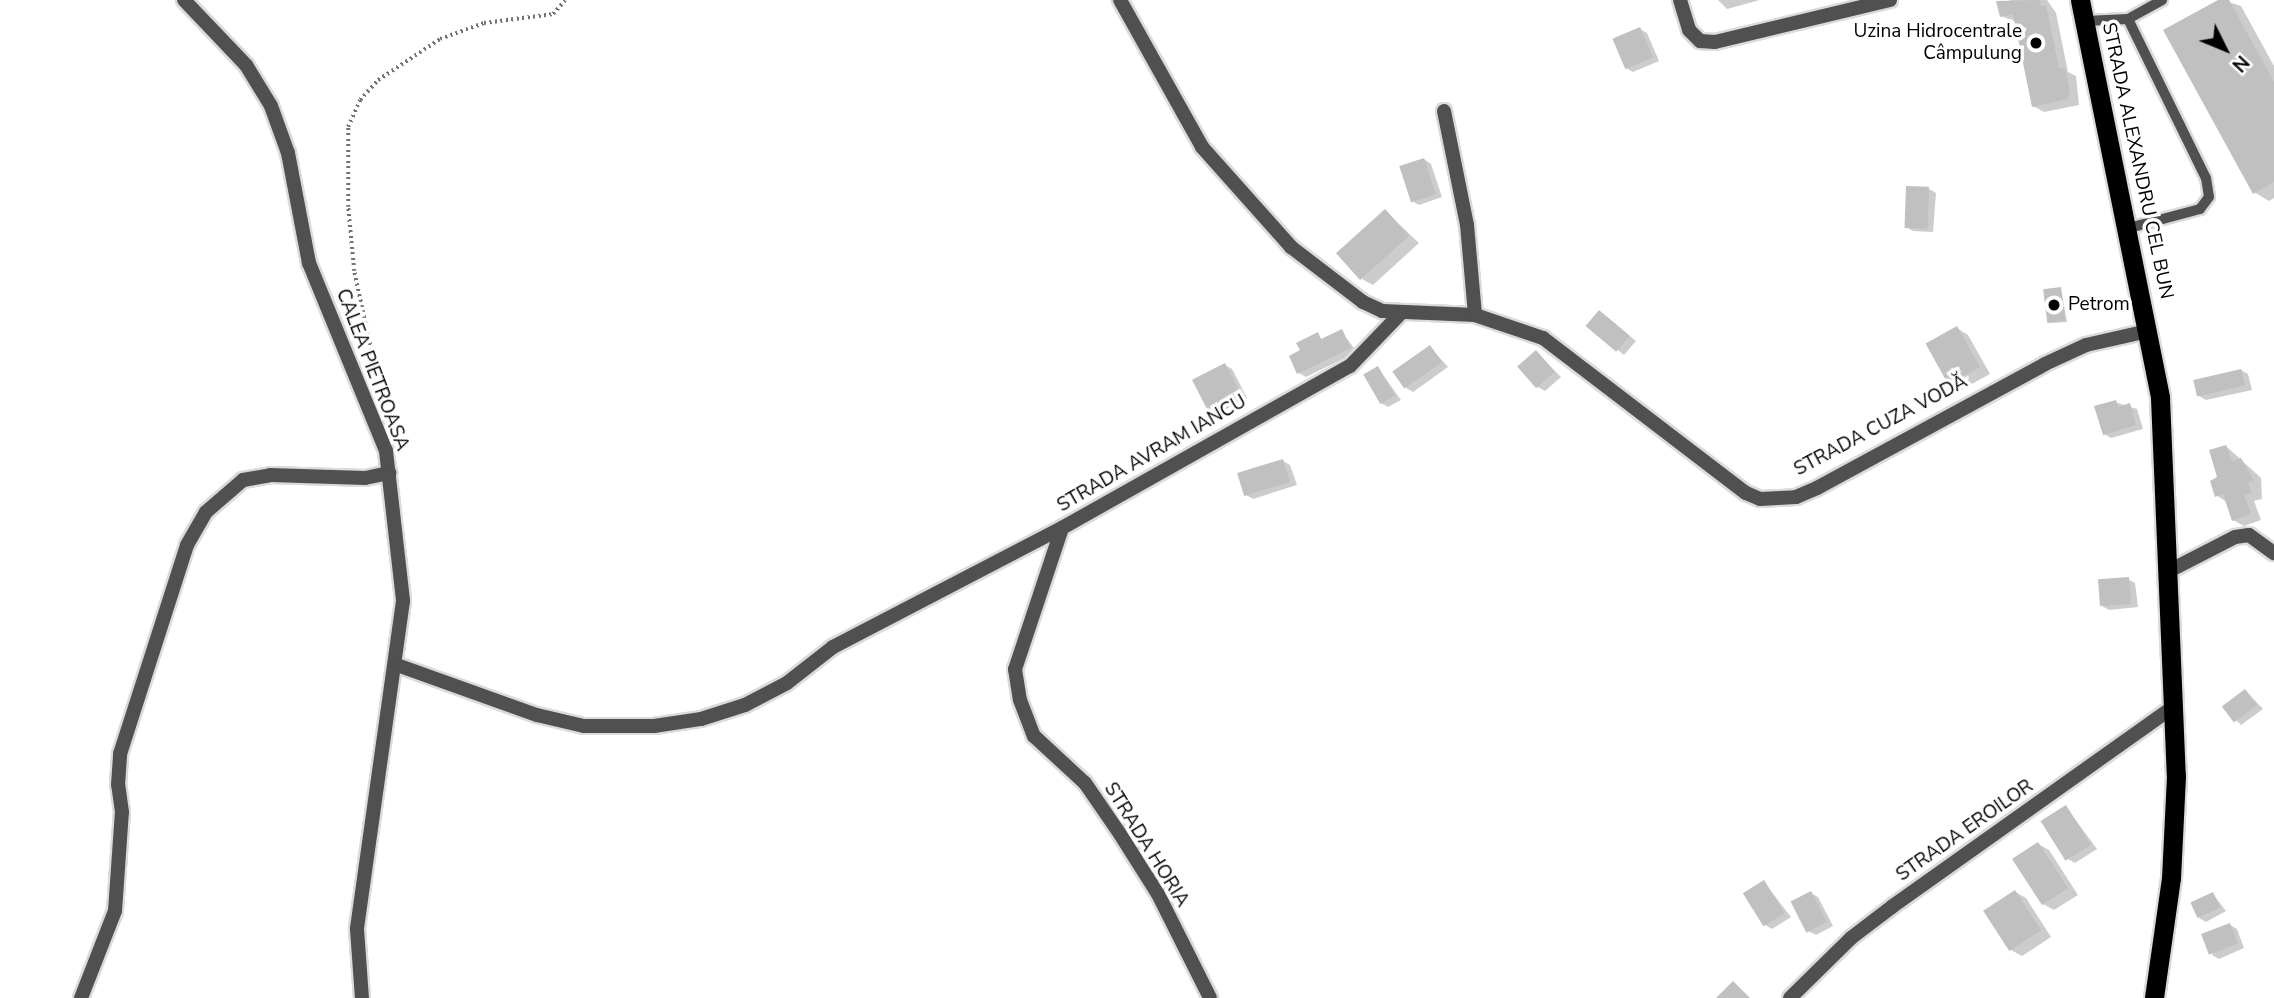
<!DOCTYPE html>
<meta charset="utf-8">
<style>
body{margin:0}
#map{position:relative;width:2274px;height:998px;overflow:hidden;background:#fff;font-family:"Nunito Sans",sans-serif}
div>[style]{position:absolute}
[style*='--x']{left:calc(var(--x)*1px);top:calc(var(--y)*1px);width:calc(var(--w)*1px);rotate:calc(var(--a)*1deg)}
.shadow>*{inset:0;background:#0003}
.building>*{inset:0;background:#c0c0c0;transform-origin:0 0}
.path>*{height:3.5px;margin-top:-1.75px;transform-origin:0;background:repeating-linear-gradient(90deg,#727272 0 2px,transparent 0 5.5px)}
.roads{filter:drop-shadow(2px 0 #dbdbdb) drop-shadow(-2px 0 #dbdbdb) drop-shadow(0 2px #dbdbdb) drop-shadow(0 -2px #dbdbdb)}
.service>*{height:10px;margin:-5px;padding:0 5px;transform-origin:5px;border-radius:5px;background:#505050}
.minor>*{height:14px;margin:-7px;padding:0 7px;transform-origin:7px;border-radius:7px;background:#505050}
.trunk>*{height:19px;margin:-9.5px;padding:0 9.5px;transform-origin:9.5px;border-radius:9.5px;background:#000}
.dots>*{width:19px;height:19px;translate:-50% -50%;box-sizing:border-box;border:4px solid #fff;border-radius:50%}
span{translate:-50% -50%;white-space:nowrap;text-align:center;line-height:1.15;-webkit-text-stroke:7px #fff;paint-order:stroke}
.poi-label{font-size:19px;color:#000}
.right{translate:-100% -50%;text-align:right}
.left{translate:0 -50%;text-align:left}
.street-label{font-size:19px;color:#000}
.north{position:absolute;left:2190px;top:14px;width:70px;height:70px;-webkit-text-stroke:5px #fff;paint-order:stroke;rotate:133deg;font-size:19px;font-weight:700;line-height:28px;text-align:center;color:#000}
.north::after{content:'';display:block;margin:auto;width:24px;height:32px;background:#000;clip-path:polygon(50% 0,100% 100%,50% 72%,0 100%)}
</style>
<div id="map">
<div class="shadow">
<i style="clip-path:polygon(1718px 0,1760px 0,1727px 9px)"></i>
<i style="clip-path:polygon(2012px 0,2047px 0,2056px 13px,2068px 72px,2076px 76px,2079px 105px,2044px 112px,2033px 106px,2016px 22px,2001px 16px,1998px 3px)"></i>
<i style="clip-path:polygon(2222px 0,2241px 6px,2274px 66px,2274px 198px,2269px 201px,2254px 192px)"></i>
<i style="clip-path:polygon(1640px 29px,1647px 33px,1659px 61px,1633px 72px,1626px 68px)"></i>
<i style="clip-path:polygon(1424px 159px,1431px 164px,1442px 197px,1419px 205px,1412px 201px)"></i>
<i style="clip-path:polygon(1929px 189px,1936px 193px,1933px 232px,1913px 231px,1906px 227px)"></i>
<i style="clip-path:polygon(1385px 211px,1419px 243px,1373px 285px,1362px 279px)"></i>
<i style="clip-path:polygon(2061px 289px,2067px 322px,2051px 323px,2048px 322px)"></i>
<i style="clip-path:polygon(1606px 316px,1636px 341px,1624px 355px,1588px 326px)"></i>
<i style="clip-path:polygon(1957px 328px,1968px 335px,1990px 374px,1961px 390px,1950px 384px)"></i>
<i style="clip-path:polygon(1341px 331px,1357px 352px,1306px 377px,1299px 373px,1304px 350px,1317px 334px,1323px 341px)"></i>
<i style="clip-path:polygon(1430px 347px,1448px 367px,1413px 392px,1406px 388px)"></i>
<i style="clip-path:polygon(1536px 352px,1561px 377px,1545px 391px,1538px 387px)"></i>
<i style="clip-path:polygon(1225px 365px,1232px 369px,1247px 398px,1217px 414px,1210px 410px)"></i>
<i style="clip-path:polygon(1378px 368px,1401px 400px,1388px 407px,1381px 403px)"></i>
<i style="clip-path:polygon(2241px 370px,2248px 374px,2252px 390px,2206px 400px,2199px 396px)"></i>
<i style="clip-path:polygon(2115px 402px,2137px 409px,2143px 429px,2111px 438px,2104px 434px)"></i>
<i style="clip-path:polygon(2226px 446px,2261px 478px,2262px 499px,2254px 501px,2261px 520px,2244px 526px,2233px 520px,2227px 502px,2216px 495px)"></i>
<i style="clip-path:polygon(1283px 461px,1290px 465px,1297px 485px,1253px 499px,1246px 495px)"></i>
<i style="clip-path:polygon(2128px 579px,2135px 583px,2138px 607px,2109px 610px,2102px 606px)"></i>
<i style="clip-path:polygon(2246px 691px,2263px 709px,2241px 725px,2224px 707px)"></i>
<i style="clip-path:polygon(2066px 807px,2097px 849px,2075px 863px,2068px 859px)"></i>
<i style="clip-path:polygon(2038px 844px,2049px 850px,2078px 895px,2054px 910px,2043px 904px)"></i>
<i style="clip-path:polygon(1764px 882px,1791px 917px,1772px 929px,1765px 925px)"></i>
<i style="clip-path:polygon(2015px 892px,2026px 898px,2051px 937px,2022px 956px,2011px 950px)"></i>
<i style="clip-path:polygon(1811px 893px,1818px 897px,1833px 926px,1816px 935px,1808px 931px)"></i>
<i style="clip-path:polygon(2213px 894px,2226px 911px,2206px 922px,2199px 918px)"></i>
<i style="clip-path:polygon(2230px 925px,2237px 929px,2244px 948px,2219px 959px,2212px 955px)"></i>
</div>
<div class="building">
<i style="clip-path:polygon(2040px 0,2041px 6px,2046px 5px,2059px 69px,2065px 68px,2070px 91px,2068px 99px,2032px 107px,2013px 14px,2000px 17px,1996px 1px)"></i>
<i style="clip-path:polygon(2218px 0,2229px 0,2274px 82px,2274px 182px,2253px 194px,2163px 30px)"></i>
<i style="left:1640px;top:27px;width:33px;height:30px;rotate:67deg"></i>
<i style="left:1424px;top:158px;width:38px;height:26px;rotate:72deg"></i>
<i style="left:1906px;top:186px;width:23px;height:42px;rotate:2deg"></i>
<i style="left:1385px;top:209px;width:36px;height:66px;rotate:48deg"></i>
<i style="left:2061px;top:287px;width:34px;height:18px;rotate:83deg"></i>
<i style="left:1599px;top:310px;width:40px;height:21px;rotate:40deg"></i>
<i style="left:1957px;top:326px;width:47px;height:36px;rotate:61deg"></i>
<i style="clip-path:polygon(1342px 329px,1351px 348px,1297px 374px,1289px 356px,1300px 350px,1296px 343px,1318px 332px,1321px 339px)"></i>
<i style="left:1430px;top:345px;width:21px;height:46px;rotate:55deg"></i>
<i style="left:1536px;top:350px;width:29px;height:25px;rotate:49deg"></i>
<i style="left:1225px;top:363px;width:35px;height:37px;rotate:63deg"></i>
<i style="left:1378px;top:366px;width:34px;height:17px;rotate:60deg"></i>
<i style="left:2241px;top:369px;width:17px;height:49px;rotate:77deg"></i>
<i style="clip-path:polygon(2116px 400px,2118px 407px,2130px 403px,2136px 425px,2103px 435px,2094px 406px)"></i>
<i style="clip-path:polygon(2226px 445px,2232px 461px,2241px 458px,2254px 481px,2248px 483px,2252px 493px,2244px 495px,2251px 514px,2232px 521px,2223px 494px,2215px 497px,2210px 481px,2217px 477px,2209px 450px)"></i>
<i style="left:1283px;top:459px;width:24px;height:48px;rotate:73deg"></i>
<i style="left:2129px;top:577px;width:27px;height:31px;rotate:86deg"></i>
<i style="left:2245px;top:689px;width:20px;height:29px;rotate:53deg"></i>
<i style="left:2066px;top:805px;width:47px;height:30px;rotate:58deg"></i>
<i style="left:2038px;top:842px;width:55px;height:31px;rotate:57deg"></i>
<i style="left:1764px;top:880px;width:39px;height:25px;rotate:58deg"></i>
<i style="left:2015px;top:890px;width:48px;height:38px;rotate:57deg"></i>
<i style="left:1811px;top:891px;width:35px;height:23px;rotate:63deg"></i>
<i style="left:2213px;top:892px;width:17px;height:25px;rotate:65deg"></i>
<i style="left:2230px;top:923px;width:22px;height:31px;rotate:69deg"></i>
<i style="clip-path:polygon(1733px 981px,1750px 998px,1716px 998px)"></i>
</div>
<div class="path">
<i style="--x:379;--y:388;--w:120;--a:-102.1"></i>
<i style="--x:354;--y:271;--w:64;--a:-95.4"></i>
<i style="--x:348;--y:207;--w:80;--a:-90"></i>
<i style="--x:348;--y:127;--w:30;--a:-66"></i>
<i style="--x:360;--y:100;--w:27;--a:-48"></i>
<i style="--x:378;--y:80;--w:74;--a:-33.5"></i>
<i style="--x:440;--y:39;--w:47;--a:-20"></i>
<i style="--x:484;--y:23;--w:70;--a:-7.4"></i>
<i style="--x:553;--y:14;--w:18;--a:-49"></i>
</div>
<div class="roads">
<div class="service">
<i style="--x:2128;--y:19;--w:39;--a:-29"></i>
<i style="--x:2085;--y:21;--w:43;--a:-2.7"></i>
<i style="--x:2128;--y:19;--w:177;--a:63.9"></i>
<i style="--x:2206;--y:178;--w:19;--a:81"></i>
<i style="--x:2209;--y:197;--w:15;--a:127"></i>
<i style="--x:2200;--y:209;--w:73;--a:165"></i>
</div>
<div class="minor">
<i style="--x:184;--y:0;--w:90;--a:46.4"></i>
<i style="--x:246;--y:65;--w:48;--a:58.6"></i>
<i style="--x:271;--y:106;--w:50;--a:70.1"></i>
<i style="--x:288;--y:153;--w:112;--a:79.2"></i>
<i style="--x:309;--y:263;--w:203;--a:67.7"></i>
<i style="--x:386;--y:451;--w:151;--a:83.5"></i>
<i style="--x:403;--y:601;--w:331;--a:98"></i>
<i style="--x:357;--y:929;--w:69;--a:85.9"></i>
<i style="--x:1120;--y:0;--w:168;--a:60.8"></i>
<i style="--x:1202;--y:147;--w:134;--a:48.3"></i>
<i style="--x:1291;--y:247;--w:91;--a:37.4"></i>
<i style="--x:1363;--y:302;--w:21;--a:25"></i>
<i style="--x:1382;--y:311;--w:93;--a:2.5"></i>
<i style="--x:1475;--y:315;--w:72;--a:18.7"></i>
<i style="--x:1543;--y:338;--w:255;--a:37.4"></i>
<i style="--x:1746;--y:493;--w:15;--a:23"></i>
<i style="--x:1760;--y:499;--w:36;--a:-3"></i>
<i style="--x:1796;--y:497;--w:23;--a:-23"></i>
<i style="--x:1817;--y:488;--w:260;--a:-28.5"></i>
<i style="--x:2045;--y:364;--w:45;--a:-24.9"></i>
<i style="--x:2086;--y:345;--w:64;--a:-12.7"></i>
<i style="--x:1680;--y:0;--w:31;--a:73"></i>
<i style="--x:1689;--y:30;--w:16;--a:45"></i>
<i style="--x:1700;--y:41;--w:15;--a:4"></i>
<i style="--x:1715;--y:42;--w:180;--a:-13.5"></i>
<i style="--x:1444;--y:111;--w:116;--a:78.6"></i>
<i style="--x:1467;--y:225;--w:90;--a:84.9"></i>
<i style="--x:1062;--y:528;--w:149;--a:108.4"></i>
<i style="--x:1015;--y:669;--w:31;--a:81"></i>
<i style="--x:1020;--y:700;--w:39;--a:69"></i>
<i style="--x:1034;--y:736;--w:69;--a:42.7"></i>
<i style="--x:1085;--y:783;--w:62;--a:55.5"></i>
<i style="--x:1120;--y:834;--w:71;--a:57.7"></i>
<i style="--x:1158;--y:894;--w:116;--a:63.4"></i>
<i style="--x:2167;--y:572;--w:76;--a:-27.2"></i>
<i style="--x:2235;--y:537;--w:14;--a:-8"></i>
<i style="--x:2249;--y:535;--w:31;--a:36"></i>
<i style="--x:397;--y:665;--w:149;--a:19.7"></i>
<i style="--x:537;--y:715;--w:48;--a:13.2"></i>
<i style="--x:584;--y:726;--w:70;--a:0"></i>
<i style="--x:654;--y:726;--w:48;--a:-8.5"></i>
<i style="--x:701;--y:719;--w:46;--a:-17.7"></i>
<i style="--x:745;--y:705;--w:47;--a:-27.6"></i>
<i style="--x:787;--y:683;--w:58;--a:-38"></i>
<i style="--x:833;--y:647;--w:258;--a:-27.5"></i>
<i style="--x:1062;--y:528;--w:330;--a:-29.4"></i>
<i style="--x:1350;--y:366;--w:72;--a:-46.1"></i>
<i style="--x:81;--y:998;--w:93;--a:-68.7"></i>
<i style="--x:115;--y:911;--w:99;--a:-86"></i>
<i style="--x:122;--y:812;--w:27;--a:-98"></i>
<i style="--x:118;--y:785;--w:31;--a:-86"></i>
<i style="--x:120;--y:754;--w:219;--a:-72.2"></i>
<i style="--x:187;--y:545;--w:38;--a:-60"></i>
<i style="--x:206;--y:512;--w:49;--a:-40.9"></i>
<i style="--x:243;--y:480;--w:27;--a:-10"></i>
<i style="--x:270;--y:475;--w:95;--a:1.8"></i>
<i style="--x:365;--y:478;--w:25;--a:-12"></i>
<i style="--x:1790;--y:998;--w:86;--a:-44.5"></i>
<i style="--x:1851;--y:938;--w:53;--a:-37.3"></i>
<i style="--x:1893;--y:906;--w:344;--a:-35.4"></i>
</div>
<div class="trunk">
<i style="--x:2080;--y:0;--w:406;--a:78.6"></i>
<i style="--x:2160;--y:398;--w:378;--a:87.6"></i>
<i style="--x:2176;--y:776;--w:102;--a:92.8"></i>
<i style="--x:2171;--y:878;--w:121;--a:98.1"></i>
</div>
</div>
<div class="dots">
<i style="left:2036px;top:43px;background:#000"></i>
<i style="left:2054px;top:305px;background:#000"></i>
</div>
<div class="poi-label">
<span class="right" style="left:2022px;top:43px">Uzina Hidrocentrale<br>Câmpulung</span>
<span class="left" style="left:2068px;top:305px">Petrom</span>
</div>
<div class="street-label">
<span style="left:2137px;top:161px;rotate:78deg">STRADA ALEXANDRU CEL BUN</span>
<span style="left:372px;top:370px;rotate:69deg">CALEA PIETROASA</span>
<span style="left:1881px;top:426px;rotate:-28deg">STRADA CUZA VODĂ</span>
<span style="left:1152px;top:454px;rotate:-30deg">STRADA AVRAM IANCU</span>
<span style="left:1965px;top:831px;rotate:-35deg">STRADA EROILOR</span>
<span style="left:1146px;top:845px;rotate:58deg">STRADA HORIA</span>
</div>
<div class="north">N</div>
</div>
